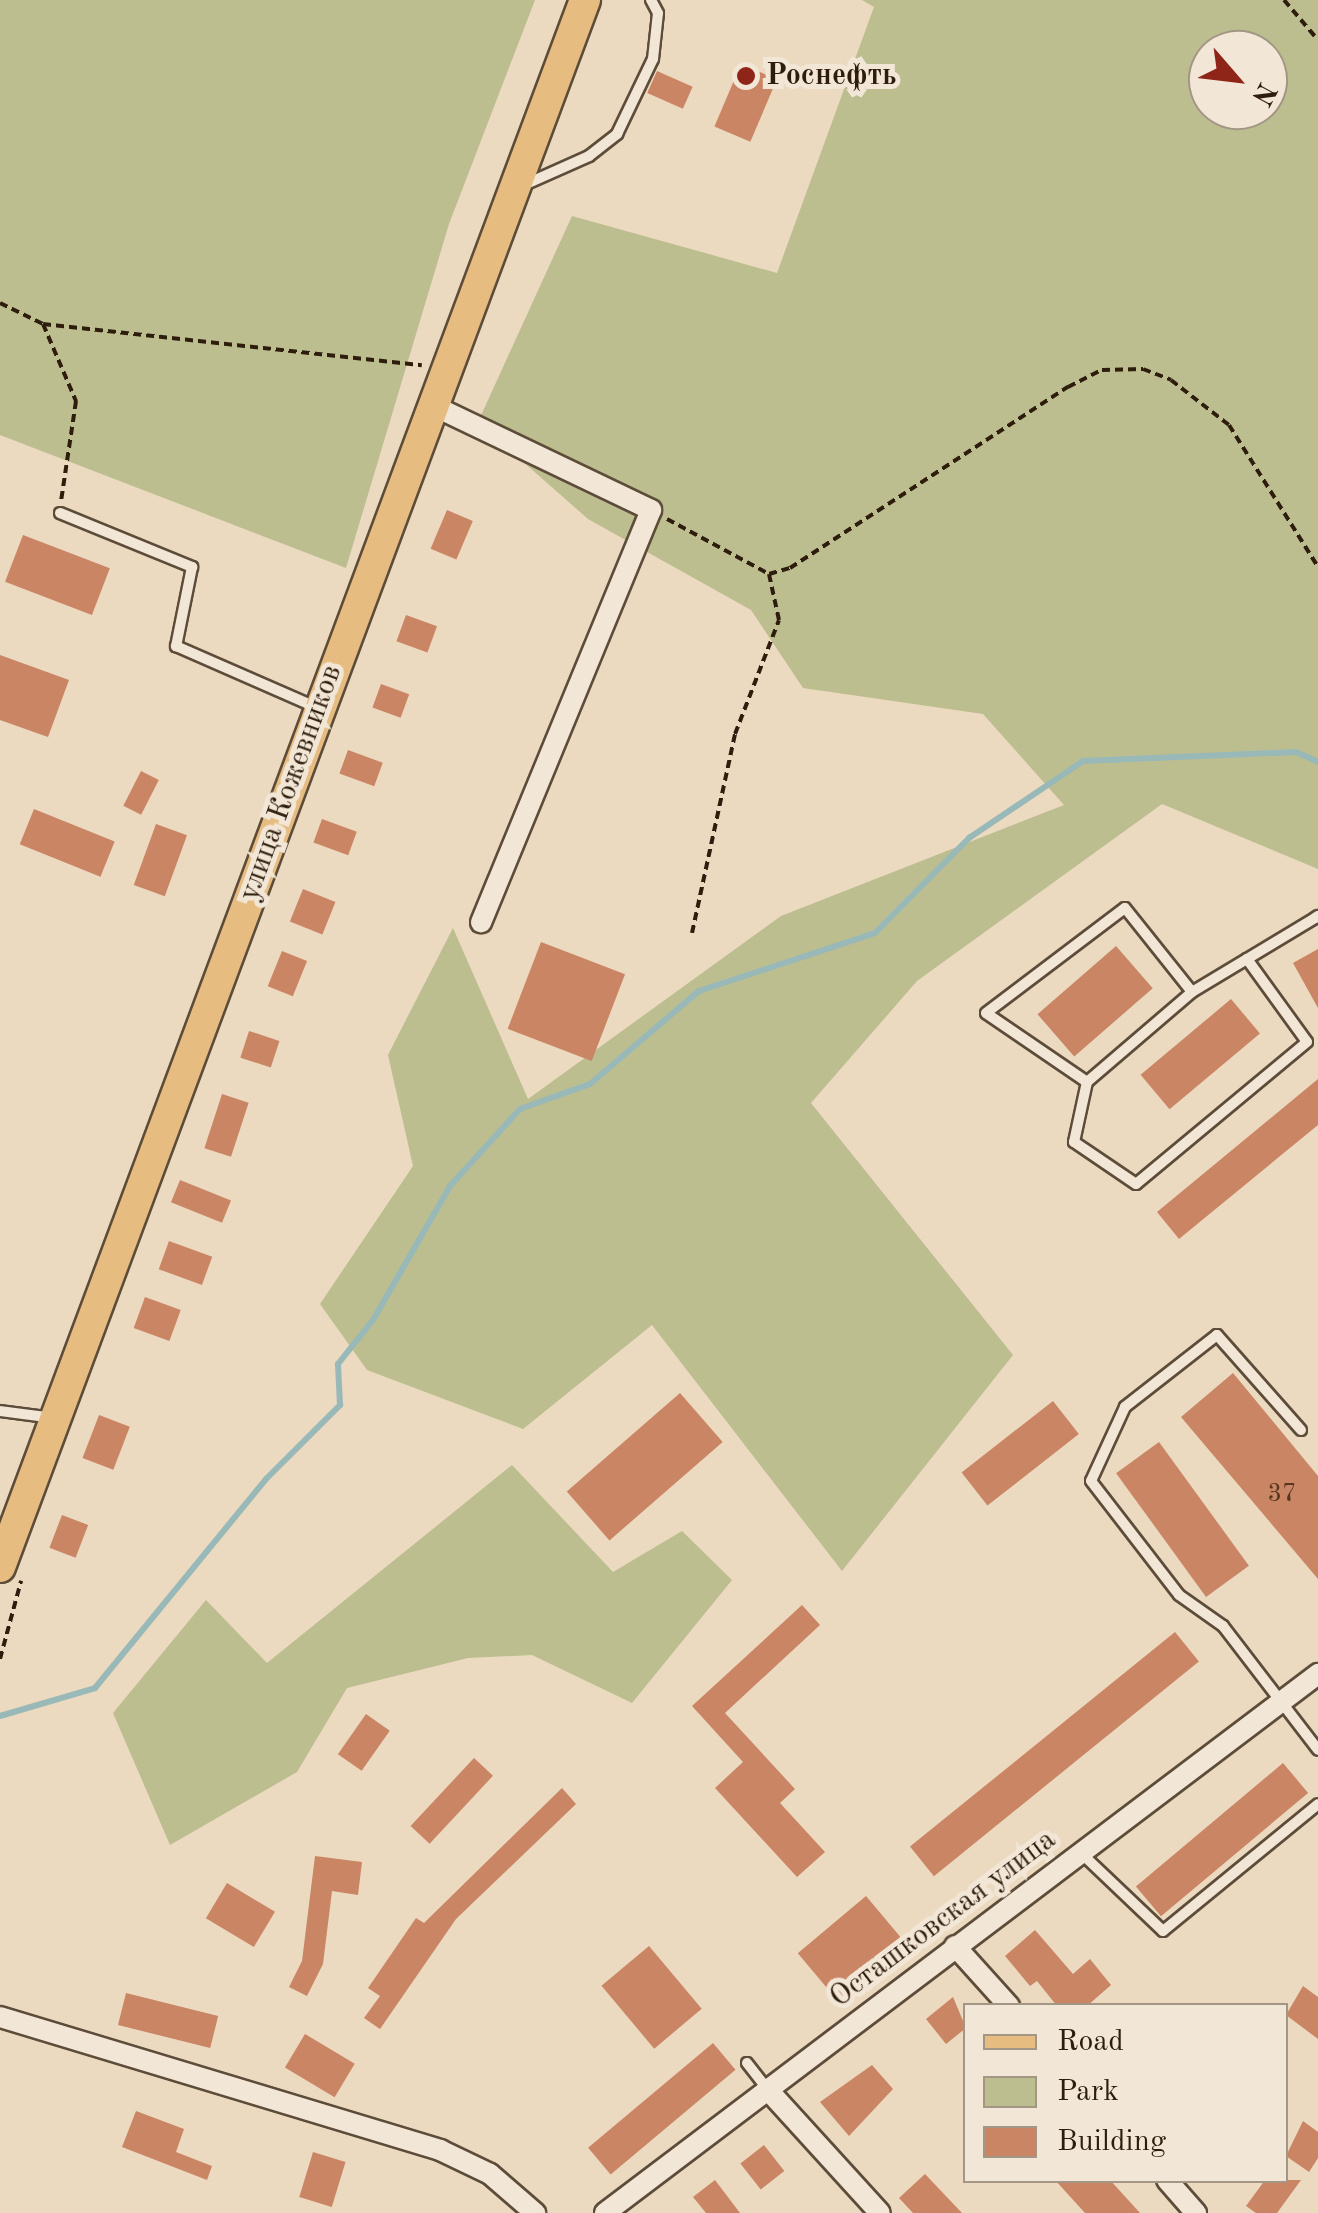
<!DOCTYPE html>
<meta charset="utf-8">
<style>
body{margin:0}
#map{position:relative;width:1318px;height:2213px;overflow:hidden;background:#ebd9c0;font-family:"Old Standard TT",serif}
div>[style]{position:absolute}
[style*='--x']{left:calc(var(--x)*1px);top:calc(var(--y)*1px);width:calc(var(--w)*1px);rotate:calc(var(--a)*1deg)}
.green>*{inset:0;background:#bcbe8f}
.stream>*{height:6px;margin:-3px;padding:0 3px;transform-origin:3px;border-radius:3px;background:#99b9b9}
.building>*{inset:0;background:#ca8564;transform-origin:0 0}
.path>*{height:4px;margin-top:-2px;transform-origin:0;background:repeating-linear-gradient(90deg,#2e1d0c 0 8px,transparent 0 13px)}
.roads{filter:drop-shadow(2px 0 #5d4c39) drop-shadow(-2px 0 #5d4c39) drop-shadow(0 2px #5d4c39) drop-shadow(0 -2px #5d4c39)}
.lane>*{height:10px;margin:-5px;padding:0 5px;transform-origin:5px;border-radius:5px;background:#f2e6d6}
.street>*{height:20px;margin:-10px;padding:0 10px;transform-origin:10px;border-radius:10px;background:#f2e6d6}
.primary>*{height:30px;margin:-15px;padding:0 15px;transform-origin:15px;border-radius:15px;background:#e6bc80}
.dots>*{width:28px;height:28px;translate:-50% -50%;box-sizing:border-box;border:5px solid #f2e6d6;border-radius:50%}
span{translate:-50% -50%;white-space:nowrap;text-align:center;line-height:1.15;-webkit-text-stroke:10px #f2e6d6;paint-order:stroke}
.number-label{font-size:25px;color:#553722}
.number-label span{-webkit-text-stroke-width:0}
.poi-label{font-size:30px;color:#2e1d0c;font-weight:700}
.left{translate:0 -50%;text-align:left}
.street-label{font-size:30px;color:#2e1d0c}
.legend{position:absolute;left:963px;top:2003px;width:325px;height:180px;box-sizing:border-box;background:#f2e6d6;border:2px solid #a49685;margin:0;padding:12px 18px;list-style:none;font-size:30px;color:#2e1d0c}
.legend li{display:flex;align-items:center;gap:20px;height:50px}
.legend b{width:50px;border:2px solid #a49685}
.north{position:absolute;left:1188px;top:30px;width:100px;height:100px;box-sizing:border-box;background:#f2e6d6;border:2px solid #a49685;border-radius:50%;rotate:118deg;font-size:28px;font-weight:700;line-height:40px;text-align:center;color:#2e1d0c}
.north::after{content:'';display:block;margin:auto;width:35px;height:45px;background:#8f2418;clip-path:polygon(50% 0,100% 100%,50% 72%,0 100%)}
</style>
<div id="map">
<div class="green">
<i style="clip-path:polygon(0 0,535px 0,449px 224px,346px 568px,0 435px)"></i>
<i style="clip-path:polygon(evenodd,862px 0,1318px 0,1318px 869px,1162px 804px,917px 981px,811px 1103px,1013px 1355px,842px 1571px,652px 1325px,523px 1429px,367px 1370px,320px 1304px,413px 1166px,388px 1055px,453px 928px,528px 1099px,781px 916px,1064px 805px,983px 714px,803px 688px,751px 610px,588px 519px,478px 422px,572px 216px,777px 273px,874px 7px,862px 0,1208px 50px,1268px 50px,1268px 110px,1208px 110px,1208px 50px)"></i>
<i style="clip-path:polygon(512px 1465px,613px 1572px,682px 1531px,732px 1580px,632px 1703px,532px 1655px,468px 1658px,347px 1688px,297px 1772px,170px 1845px,113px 1713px,206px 1600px,267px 1663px)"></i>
</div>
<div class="stream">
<i style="--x:0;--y:1716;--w:99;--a:-16.4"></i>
<i style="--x:95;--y:1688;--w:270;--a:-50.7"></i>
<i style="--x:266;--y:1479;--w:105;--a:-45"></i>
<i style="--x:340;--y:1405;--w:41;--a:-92.8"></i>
<i style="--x:338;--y:1364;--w:56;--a:-51.5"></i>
<i style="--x:373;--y:1320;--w:155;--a:-60.1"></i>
<i style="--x:450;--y:1186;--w:104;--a:-47.7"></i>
<i style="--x:520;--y:1109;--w:74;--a:-19.7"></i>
<i style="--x:590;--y:1084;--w:143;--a:-40.5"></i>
<i style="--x:699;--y:991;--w:185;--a:-18.2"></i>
<i style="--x:875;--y:933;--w:134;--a:-45.3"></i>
<i style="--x:969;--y:838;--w:138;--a:-34"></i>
<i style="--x:1083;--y:761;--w:213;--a:-2.4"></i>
<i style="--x:1296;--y:752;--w:24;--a:24"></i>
</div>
<div class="building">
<i style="left:741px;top:64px;width:39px;height:68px;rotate:23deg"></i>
<i style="left:657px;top:71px;width:39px;height:24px;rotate:24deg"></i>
<i style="left:447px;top:510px;width:28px;height:42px;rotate:23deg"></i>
<i style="left:23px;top:535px;width:93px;height:50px;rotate:21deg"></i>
<i style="left:406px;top:615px;width:33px;height:28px;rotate:20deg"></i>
<i style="clip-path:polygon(0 655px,69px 680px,48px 737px,0 720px)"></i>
<i style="left:381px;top:684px;width:30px;height:25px;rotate:20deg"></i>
<i style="left:348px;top:750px;width:37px;height:25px;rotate:20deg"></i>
<i style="left:141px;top:771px;width:20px;height:39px;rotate:27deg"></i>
<i style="left:34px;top:809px;width:87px;height:38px;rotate:22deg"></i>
<i style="left:322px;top:819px;width:37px;height:25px;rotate:20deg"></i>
<i style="left:156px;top:824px;width:33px;height:65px;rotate:20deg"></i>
<i style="left:303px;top:889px;width:35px;height:35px;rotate:22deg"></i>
<i style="left:541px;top:942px;width:90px;height:93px;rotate:21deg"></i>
<i style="left:1116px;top:946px;width:56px;height:104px;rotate:49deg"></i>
<i style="clip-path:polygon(1318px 949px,1318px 1008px,1293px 963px)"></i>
<i style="left:282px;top:951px;width:27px;height:38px;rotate:22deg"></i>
<i style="left:1231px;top:999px;width:45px;height:118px;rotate:50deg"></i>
<i style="left:249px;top:1031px;width:32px;height:28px;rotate:18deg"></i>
<i style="clip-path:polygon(1318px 1079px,1318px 1125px,1179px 1239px,1157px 1212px)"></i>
<i style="left:222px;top:1094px;width:28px;height:57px;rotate:18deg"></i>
<i style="left:180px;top:1180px;width:55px;height:24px;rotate:22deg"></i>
<i style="left:169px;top:1241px;width:46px;height:30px;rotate:20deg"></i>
<i style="left:145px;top:1297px;width:38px;height:33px;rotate:20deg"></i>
<i style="clip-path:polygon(1233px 1373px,1318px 1476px,1318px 1579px,1181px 1417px)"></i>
<i style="left:680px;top:1393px;width:65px;height:150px;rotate:49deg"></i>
<i style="left:1053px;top:1401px;width:42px;height:116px;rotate:52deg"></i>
<i style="left:99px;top:1415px;width:33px;height:46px;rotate:21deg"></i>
<i style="left:1159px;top:1442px;width:153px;height:53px;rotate:54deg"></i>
<i style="left:62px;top:1515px;width:28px;height:35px;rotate:21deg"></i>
<i style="clip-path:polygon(802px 1605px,820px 1625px,725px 1713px,795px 1789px,780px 1803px,825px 1852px,797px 1877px,715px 1788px,743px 1762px,692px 1706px)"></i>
<i style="left:1175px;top:1632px;width:38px;height:341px;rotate:51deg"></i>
<i style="left:366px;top:1714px;width:29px;height:49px;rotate:35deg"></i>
<i style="left:474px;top:1758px;width:26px;height:93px;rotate:43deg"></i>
<i style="left:1283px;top:1763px;width:39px;height:192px;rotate:50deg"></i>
<i style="clip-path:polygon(562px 1788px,576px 1804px,456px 1919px,380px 2029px,364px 2018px,380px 1996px,368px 1988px,416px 1918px,424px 1923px)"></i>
<i style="clip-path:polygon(315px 1856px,362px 1862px,358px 1895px,332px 1891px,323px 1964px,307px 1996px,289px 1987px,302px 1961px)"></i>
<i style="left:227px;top:1883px;width:56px;height:41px;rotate:31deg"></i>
<i style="left:866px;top:1896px;width:62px;height:89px;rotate:50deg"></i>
<i style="clip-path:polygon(1035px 1930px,1073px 1974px,1090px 1959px,1111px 1985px,1087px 2006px,1057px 2006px,1037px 1981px,1030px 1986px,1005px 1956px)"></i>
<i style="left:649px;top:1946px;width:82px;height:62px;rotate:50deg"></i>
<i style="clip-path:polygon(1303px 1986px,1318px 1997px,1318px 2039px,1286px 2015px)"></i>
<i style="left:126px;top:1993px;width:95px;height:33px;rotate:14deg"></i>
<i style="clip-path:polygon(953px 1997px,966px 2028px,946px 2044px,926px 2019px)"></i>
<i style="left:305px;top:2034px;width:58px;height:39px;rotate:31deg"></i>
<i style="left:713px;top:2043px;width:35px;height:163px;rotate:50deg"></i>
<i style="clip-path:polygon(872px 2065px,893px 2089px,849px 2136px,820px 2102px)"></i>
<i style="clip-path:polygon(136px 2111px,184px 2129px,176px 2152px,212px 2166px,207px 2180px,122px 2147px)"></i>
<i style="clip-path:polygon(1303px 2121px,1318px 2132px,1318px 2158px,1309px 2172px,1286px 2156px)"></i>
<i style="left:764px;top:2145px;width:33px;height:30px;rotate:52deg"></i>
<i style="left:313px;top:2152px;width:34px;height:47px;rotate:17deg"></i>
<i style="clip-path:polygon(925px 2174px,962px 2213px,913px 2213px,899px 2198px)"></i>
<i style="clip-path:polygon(715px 2180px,740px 2213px,706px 2213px,693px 2197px)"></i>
<i style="clip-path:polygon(1055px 2180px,1110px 2180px,1140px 2213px,1085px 2213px)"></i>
<i style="clip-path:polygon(1265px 2180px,1301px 2180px,1277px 2213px,1256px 2213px,1246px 2206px)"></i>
</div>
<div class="path">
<i style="--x:1284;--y:0;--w:52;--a:49.6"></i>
<i style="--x:0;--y:303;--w:48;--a:26"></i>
<i style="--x:43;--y:324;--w:381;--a:6.2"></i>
<i style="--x:43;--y:324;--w:84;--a:66.8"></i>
<i style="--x:76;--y:401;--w:101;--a:98.5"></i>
<i style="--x:667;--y:519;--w:116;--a:28.3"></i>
<i style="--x:769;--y:574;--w:22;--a:-16"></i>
<i style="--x:790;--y:568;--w:332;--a:-33.1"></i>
<i style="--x:1068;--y:387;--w:38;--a:-27"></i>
<i style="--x:1102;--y:370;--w:41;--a:-1.4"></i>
<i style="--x:1143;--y:369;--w:30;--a:21"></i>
<i style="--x:1171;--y:380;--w:73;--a:37.8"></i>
<i style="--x:1229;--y:425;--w:168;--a:57.9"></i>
<i style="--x:692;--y:933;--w:204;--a:-77.8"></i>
<i style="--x:735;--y:734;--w:122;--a:-68.9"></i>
<i style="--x:779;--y:620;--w:47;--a:-102.3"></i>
<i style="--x:0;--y:1659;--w:81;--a:-74.9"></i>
</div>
<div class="roads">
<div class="lane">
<i style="--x:524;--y:185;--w:71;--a:-24"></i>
<i style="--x:589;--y:156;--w:36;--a:-38"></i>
<i style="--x:617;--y:134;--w:83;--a:-64.4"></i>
<i style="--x:653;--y:59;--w:46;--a:-83.8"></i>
<i style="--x:658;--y:13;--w:15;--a:-118"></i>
<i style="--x:60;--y:513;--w:143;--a:22.2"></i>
<i style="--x:192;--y:567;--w:81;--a:101.4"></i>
<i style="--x:176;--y:646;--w:155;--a:23.6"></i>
<i style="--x:1247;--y:959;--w:102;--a:54.1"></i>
<i style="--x:1307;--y:1042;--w:222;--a:140.3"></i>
<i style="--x:1136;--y:1184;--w:75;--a:-145.9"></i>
<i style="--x:1074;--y:1142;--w:61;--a:-77.8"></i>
<i style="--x:1087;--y:1082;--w:138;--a:-40.6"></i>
<i style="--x:1192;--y:992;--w:64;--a:-31"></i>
<i style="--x:1247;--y:959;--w:79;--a:-31.1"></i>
<i style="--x:1315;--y:918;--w:4;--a:-34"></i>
<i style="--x:1087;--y:1082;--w:122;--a:-145.7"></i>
<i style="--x:986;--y:1013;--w:174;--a:-37.1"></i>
<i style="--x:1125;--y:908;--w:107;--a:51.4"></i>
<i style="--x:0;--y:1411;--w:53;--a:7.5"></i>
<i style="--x:1301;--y:1430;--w:127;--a:-131.5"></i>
<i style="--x:1217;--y:1335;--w:117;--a:142"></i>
<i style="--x:1125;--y:1407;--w:81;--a:114.7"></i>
<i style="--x:1091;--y:1481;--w:144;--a:52.3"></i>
<i style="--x:1179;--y:1595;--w:54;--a:35.2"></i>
<i style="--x:1223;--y:1626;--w:156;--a:52.5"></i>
<i style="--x:1081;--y:1853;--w:113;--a:43.6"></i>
<i style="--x:1163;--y:1931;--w:200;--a:-39.3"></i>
<i style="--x:747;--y:2063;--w:34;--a:52"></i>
</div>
<div class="street">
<i style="--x:432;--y:405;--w:243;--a:25.6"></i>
<i style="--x:651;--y:510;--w:446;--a:112.4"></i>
<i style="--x:955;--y:1946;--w:81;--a:48"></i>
<i style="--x:0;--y:2017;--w:460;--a:16.8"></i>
<i style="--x:440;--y:2150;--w:55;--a:25.6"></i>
<i style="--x:490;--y:2174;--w:60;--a:40.9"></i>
<i style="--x:768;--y:2090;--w:166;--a:47.7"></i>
<i style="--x:1167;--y:2180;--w:44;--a:48.7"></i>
<i style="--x:605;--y:2213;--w:894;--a:-37.09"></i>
</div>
<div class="primary">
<i style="--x:0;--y:1567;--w:1673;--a:-69.53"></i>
</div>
</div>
<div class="dots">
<i style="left:746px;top:76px;background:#8f2418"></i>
</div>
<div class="number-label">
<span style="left:1282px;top:1495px">37</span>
</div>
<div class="poi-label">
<span class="left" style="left:766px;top:76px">Роснефть</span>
</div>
<div class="street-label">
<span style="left:291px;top:783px;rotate:-70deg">улица Кожевников</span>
<span style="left:943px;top:1919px;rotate:-37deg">Осташковская улица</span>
</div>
<ul class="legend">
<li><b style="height:12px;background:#e6bc80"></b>Road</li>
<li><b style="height:28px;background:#bcbe8f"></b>Park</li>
<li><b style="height:28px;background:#ca8564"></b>Building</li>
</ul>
<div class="north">N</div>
</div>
